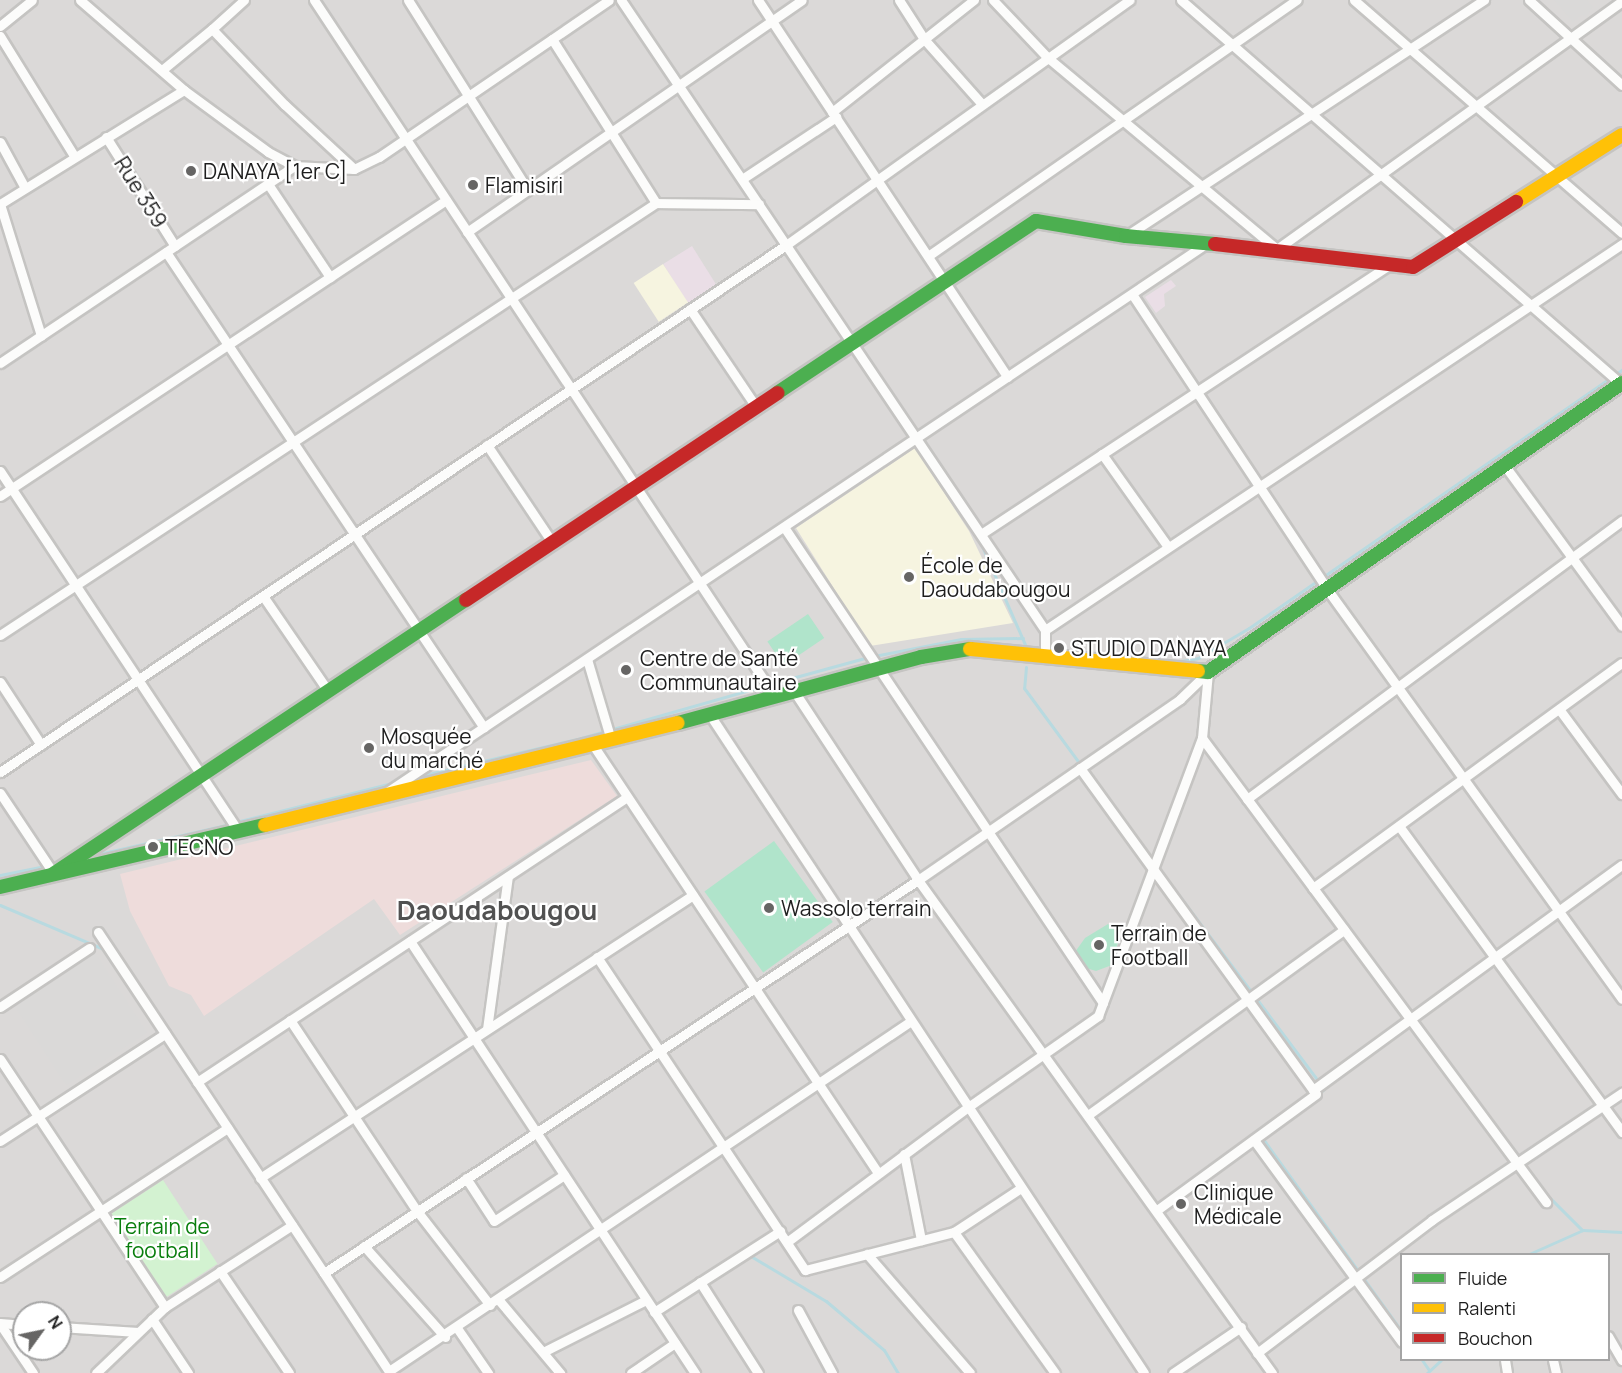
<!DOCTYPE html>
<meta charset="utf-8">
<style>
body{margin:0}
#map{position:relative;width:1622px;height:1373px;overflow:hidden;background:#ece9e6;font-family:Manrope,sans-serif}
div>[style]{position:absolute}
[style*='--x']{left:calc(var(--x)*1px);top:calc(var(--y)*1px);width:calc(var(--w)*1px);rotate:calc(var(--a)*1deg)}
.residential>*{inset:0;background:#dbd9d8}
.commercial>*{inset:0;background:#eedcdb}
.industrial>*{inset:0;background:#eadee6;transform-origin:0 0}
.education>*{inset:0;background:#f6f4e0;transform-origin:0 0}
.religious>*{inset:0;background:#dad9d8;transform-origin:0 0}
.park>*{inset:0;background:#d3f2d1;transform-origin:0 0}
.pitch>*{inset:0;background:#b0e4cb;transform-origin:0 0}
.stream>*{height:3px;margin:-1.5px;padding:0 1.5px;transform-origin:1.5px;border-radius:1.5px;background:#b8dae0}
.roads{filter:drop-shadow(2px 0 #c5c4c2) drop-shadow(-2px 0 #c5c4c2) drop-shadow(0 2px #c5c4c2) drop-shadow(0 -2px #c5c4c2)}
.street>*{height:9px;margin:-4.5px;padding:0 4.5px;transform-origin:4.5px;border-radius:4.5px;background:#fcfcfb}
.fast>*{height:14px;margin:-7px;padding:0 7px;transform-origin:7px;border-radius:7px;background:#4caf50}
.slow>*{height:14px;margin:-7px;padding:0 7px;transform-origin:7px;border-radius:7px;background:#ffc107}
.jam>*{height:14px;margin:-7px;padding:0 7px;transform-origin:7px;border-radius:7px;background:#c62828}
.dots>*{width:16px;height:16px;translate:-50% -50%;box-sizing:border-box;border:3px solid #fff;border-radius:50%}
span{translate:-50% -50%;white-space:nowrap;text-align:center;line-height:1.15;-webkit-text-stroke:4.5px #fff;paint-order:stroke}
.poi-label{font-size:21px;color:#1e1e1e}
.left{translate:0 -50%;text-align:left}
.street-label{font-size:21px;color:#1e1e1e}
.park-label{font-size:21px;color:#097e0d}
.district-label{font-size:27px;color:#515151;font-weight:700}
.legend{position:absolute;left:1400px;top:1253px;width:210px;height:108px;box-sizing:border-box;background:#fff;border:2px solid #a5a5a5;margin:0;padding:8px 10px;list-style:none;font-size:18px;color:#1e1e1e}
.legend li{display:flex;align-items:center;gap:12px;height:30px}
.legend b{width:30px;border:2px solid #a5a5a5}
.north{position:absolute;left:12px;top:1301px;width:60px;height:60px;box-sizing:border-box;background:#fff;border:2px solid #a5a5a5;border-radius:50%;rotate:57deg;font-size:16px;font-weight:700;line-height:24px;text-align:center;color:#1e1e1e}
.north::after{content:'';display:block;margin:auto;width:21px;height:27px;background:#666564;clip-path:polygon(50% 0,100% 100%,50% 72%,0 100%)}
</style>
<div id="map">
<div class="residential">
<i style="clip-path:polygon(evenodd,0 0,1622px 0,1622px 1373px,0 1373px,0 0,1402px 1254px,1608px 1254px,1608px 1360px,1402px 1360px,1402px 1254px,0 0,24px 1313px,60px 1313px,60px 1349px,24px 1349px,24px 1313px)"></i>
</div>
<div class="commercial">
<i style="clip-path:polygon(591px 760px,617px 796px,400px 935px,374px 899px,204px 1016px,191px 995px,169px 986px,130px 911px,120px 874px)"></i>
</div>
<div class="industrial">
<i style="left:692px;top:246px;width:47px;height:34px;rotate:58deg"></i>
<i style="clip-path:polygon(1171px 280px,1176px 286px,1164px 294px,1165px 306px,1156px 313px,1145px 297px)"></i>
</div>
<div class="education">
<i style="left:663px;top:264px;width:46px;height:35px;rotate:57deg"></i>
<i style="clip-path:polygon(915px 448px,969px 531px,1013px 623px,870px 646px,796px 528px)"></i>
</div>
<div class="religious">
<i style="clip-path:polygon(1554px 0,1587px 0,1593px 7px,1586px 17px,1582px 15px,1573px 22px)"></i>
<i style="left:95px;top:953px;width:95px;height:96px;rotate:57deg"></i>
</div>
<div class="park">
<i style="left:163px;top:1180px;width:100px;height:66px;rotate:57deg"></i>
</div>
<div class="pitch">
<i style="left:808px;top:614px;width:29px;height:49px;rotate:56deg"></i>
<i style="left:774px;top:841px;width:100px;height:86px;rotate:54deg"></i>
<i style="clip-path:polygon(1108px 924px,1120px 935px,1112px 965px,1096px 971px,1083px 967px,1075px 952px,1085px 938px)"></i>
</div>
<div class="stream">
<i style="--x:978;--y:537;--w:120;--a:66.4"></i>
<i style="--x:1026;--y:647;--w:151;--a:5.7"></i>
<i style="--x:1176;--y:662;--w:22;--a:-10"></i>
<i style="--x:1198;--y:658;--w:59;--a:-30.5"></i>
<i style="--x:1249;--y:628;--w:454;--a:-34.7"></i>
<i style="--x:1026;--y:667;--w:21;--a:95"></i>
<i style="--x:1024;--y:688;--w:94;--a:53.6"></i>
<i style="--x:770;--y:684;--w:103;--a:-15.3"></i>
<i style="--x:869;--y:657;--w:94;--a:-11.1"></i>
<i style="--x:961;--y:639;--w:62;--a:-0.9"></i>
<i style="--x:416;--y:777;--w:170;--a:-13.3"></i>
<i style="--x:581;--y:738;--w:190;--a:-15.9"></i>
<i style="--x:236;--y:822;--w:162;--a:-14"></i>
<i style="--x:90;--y:856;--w:144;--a:-12.9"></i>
<i style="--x:1156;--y:865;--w:280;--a:53.1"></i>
<i style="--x:1324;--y:1089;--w:8;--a:140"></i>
<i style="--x:0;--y:875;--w:46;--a:-11.3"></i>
<i style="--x:0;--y:905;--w:112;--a:23.1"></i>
<i style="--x:103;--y:949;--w:444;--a:56.4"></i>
<i style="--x:1342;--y:919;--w:54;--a:54"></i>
<i style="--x:1427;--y:1034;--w:128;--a:53.6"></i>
<i style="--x:1271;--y:1132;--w:11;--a:139"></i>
<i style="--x:1263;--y:1139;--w:238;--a:54.2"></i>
<i style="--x:1544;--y:1192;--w:54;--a:45"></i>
<i style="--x:1529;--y:1254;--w:59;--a:-24"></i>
<i style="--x:1583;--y:1230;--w:39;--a:3"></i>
<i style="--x:749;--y:1255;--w:90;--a:30.9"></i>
<i style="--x:826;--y:1301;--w:76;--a:40.2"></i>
<i style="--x:884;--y:1350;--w:27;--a:59"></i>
<i style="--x:1422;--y:1360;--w:12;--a:55"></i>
<i style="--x:1427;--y:1373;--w:19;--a:-43"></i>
</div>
<div class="roads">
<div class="street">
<i style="--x:80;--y:0;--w:138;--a:40.9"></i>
<i style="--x:184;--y:90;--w:104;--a:36.4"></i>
<i style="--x:268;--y:152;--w:30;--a:28"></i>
<i style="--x:294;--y:166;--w:60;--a:2.9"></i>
<i style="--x:354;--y:169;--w:28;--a:-26"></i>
<i style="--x:379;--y:157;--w:278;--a:-34.3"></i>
<i style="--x:244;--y:0;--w:43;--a:137.8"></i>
<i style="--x:212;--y:29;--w:105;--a:46.2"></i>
<i style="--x:285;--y:105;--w:94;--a:42.8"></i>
<i style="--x:314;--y:0;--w:836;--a:56.52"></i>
<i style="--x:408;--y:0;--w:223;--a:57.8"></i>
<i style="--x:621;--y:0;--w:759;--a:56.06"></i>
<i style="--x:1045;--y:630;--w:25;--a:90"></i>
<i style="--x:758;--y:0;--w:452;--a:56.5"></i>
<i style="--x:899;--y:0;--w:46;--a:57.3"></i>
<i style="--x:924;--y:39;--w:87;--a:48.3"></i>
<i style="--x:993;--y:0;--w:79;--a:46.5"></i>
<i style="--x:1047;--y:57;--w:300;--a:39.9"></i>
<i style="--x:1277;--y:249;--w:425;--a:-35.7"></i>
<i style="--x:1181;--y:0;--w:584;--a:41.11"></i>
<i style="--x:1354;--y:0;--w:355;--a:41"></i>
<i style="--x:1529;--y:0;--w:126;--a:42.4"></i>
<i style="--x:0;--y:26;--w:41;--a:-39.1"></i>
<i style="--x:0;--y:36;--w:141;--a:58.3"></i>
<i style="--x:552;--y:39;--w:194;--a:57.6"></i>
<i style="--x:162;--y:70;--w:65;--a:-39.4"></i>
<i style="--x:832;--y:112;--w:181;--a:-38.3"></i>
<i style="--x:106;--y:137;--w:129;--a:57.7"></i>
<i style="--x:0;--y:142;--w:52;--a:61.5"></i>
<i style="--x:742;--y:179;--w:113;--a:-33.4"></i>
<i style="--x:268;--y:184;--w:112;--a:56.3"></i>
<i style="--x:0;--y:204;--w:216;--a:-31.8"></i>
<i style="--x:0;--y:204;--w:138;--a:72.7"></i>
<i style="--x:467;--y:232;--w:407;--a:-34.7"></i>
<i style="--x:1126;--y:236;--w:429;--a:-33.4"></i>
<i style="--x:166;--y:252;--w:572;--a:56.25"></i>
<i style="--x:928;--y:256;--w:449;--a:-34.8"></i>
<i style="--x:1132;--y:294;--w:354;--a:56.5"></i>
<i style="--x:1327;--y:589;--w:505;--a:54.26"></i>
<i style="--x:690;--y:309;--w:118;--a:56"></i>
<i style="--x:0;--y:363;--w:354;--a:-33.8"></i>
<i style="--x:487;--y:445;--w:117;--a:56.2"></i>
<i style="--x:1102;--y:454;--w:114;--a:54.6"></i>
<i style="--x:1505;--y:466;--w:198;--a:53.8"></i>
<i style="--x:0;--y:471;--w:432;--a:56.5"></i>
<i style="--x:0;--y:496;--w:535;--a:-33.57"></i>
<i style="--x:784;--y:527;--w:573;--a:56.17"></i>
<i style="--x:981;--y:534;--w:491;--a:-33.4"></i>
<i style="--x:263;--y:596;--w:115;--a:55.6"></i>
<i style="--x:1045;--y:630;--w:694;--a:-33.78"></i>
<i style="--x:0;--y:635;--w:785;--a:-33.37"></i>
<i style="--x:656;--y:203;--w:103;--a:0.6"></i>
<i style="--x:587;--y:659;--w:84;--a:73.5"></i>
<i style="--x:0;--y:682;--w:75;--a:56.9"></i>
<i style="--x:794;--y:691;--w:226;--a:56.7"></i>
<i style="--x:918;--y:880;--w:607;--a:54.32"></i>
<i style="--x:1559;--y:709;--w:106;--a:53.5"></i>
<i style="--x:710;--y:715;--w:788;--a:56.59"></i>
<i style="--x:1202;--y:738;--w:578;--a:53.45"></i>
<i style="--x:593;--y:745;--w:514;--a:56.34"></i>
<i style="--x:1080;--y:768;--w:402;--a:54.1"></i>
<i style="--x:1316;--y:1094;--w:197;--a:143.9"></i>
<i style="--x:0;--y:772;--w:946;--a:-33.84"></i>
<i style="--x:786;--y:245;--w:422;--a:-35.5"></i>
<i style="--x:0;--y:793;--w:97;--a:56.3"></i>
<i style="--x:381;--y:796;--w:994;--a:-33.8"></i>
<i style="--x:1247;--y:799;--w:467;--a:-36.6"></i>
<i style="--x:1399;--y:826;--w:379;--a:53.9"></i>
<i style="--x:1313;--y:888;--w:382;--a:-36.1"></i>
<i style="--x:98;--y:932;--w:529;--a:56.49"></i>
<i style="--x:410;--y:941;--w:518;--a:56.59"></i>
<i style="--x:597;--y:957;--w:376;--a:56.4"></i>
<i style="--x:805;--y:1270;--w:154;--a:-14.3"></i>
<i style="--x:954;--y:1232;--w:80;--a:-33.3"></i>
<i style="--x:0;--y:1007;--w:107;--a:-33.5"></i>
<i style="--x:290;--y:1020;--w:229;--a:56.4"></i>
<i style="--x:417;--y:1211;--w:119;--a:52.2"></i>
<i style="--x:487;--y:1029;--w:154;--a:-82.2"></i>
<i style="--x:0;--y:1059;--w:298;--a:56.4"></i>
<i style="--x:197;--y:1082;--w:516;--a:-33.54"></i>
<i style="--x:1313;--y:1090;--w:382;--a:-36.1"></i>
<i style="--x:1088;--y:1115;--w:316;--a:-35.9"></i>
<i style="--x:1254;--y:1140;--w:250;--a:53.8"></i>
<i style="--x:0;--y:1141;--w:197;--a:-33"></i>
<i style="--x:904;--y:1154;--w:88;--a:78.8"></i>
<i style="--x:260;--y:1178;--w:517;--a:-33.17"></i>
<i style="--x:466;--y:1178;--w:51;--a:56.9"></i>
<i style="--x:494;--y:1221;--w:84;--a:-33.3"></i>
<i style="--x:954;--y:1232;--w:173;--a:54.4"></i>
<i style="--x:787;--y:1242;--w:226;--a:-36.7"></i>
<i style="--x:968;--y:1107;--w:159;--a:-35"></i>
<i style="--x:1098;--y:1016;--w:297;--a:-69.5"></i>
<i style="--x:1202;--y:738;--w:66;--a:-84.8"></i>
<i style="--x:364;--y:1246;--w:122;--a:48.3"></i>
<i style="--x:867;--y:1254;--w:157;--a:49.1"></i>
<i style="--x:220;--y:1271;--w:123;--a:55.9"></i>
<i style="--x:324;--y:1273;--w:712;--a:-33.49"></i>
<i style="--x:918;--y:880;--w:318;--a:-34.6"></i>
<i style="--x:1180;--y:699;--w:39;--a:-44"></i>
<i style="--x:0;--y:1277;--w:272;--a:-33.2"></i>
<i style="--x:700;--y:1282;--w:108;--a:57.5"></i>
<i style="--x:498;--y:1299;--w:97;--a:50"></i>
<i style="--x:798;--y:1310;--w:72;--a:61.6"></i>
<i style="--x:654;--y:1312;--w:150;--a:-32.7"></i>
<i style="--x:152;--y:1319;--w:65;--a:56.3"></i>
<i style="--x:0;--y:1323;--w:24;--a:5"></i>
<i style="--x:0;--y:1324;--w:59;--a:56"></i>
<i style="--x:60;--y:1327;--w:78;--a:3.7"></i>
<i style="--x:457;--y:1328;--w:55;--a:55.4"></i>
<i style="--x:1608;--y:1336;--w:28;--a:60"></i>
<i style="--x:543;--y:1352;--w:115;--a:-26.8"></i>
<i style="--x:1257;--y:1353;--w:220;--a:-37.2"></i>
<i style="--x:1432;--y:1220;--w:229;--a:-33.8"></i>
<i style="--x:1505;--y:1360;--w:13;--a:81"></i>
<i style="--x:1553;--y:1360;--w:13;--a:77"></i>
<i style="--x:389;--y:1371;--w:628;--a:-33.84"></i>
<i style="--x:96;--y:1373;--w:95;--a:-43.7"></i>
<i style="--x:165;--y:1307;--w:151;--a:-32.8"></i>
<i style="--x:631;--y:1373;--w:53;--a:-34.3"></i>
<i style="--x:1173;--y:1373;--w:82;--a:-34.1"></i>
</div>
<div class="fast">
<i style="--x:777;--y:393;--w:311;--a:-33.6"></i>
<i style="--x:1036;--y:221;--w:91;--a:9.5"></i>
<i style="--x:1126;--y:236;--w:89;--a:5.1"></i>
<i style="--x:1198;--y:671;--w:10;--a:6"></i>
<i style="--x:1208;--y:672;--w:505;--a:-34.92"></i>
<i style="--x:678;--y:723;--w:252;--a:-15.2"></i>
<i style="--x:921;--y:657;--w:50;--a:-9.3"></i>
<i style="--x:53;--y:874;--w:496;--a:-33.6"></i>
<i style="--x:0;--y:887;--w:272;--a:-13.2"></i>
</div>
<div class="slow">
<i style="--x:1516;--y:202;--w:125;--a:-32.3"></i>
<i style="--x:970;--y:649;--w:229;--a:5.5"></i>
<i style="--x:265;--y:825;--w:425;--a:-13.9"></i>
</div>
<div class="jam">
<i style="--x:1215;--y:244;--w:199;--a:6.6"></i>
<i style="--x:1413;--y:267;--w:122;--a:-32.3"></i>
<i style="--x:466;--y:600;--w:374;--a:-33.6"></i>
</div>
</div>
<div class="dots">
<i style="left:191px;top:171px;background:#666564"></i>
<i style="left:473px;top:185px;background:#666564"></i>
<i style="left:909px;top:577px;background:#666564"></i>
<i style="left:1059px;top:648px;background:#666564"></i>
<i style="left:626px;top:670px;background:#666564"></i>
<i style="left:369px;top:748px;background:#666564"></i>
<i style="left:153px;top:847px;background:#666564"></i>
<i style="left:769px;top:908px;background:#666564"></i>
<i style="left:1099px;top:945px;background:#666564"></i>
<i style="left:1181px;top:1204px;background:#666564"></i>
</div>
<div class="poi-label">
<span class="left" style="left:203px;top:171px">DANAYA [1er C]</span>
<span class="left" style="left:485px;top:185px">Flamisiri</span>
<span class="left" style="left:921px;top:577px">École de<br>Daoudabougou</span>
<span class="left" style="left:1071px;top:648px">STUDIO DANAYA</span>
<span class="left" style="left:640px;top:670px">Centre de Santé<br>Communautaire</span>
<span class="left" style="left:381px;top:748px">Mosquée<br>du marché</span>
<span class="left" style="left:165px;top:847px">TECNO</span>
<span class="left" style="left:781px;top:908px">Wassolo terrain</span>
<span class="left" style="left:1111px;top:945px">Terrain de<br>Football</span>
<span class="left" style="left:1194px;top:1204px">Clinique<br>Médicale</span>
</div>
<div class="street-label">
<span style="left:141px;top:192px;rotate:58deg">Rue 359</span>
</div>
<div class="park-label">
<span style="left:162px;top:1238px">Terrain de<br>football</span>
</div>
<div class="district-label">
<span style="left:497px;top:910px">Daoudabougou</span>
</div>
<ul class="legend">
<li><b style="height:8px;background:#4caf50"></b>Fluide</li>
<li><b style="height:8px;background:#ffc107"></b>Ralenti</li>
<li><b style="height:8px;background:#c62828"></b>Bouchon</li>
</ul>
<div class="north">N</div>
</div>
